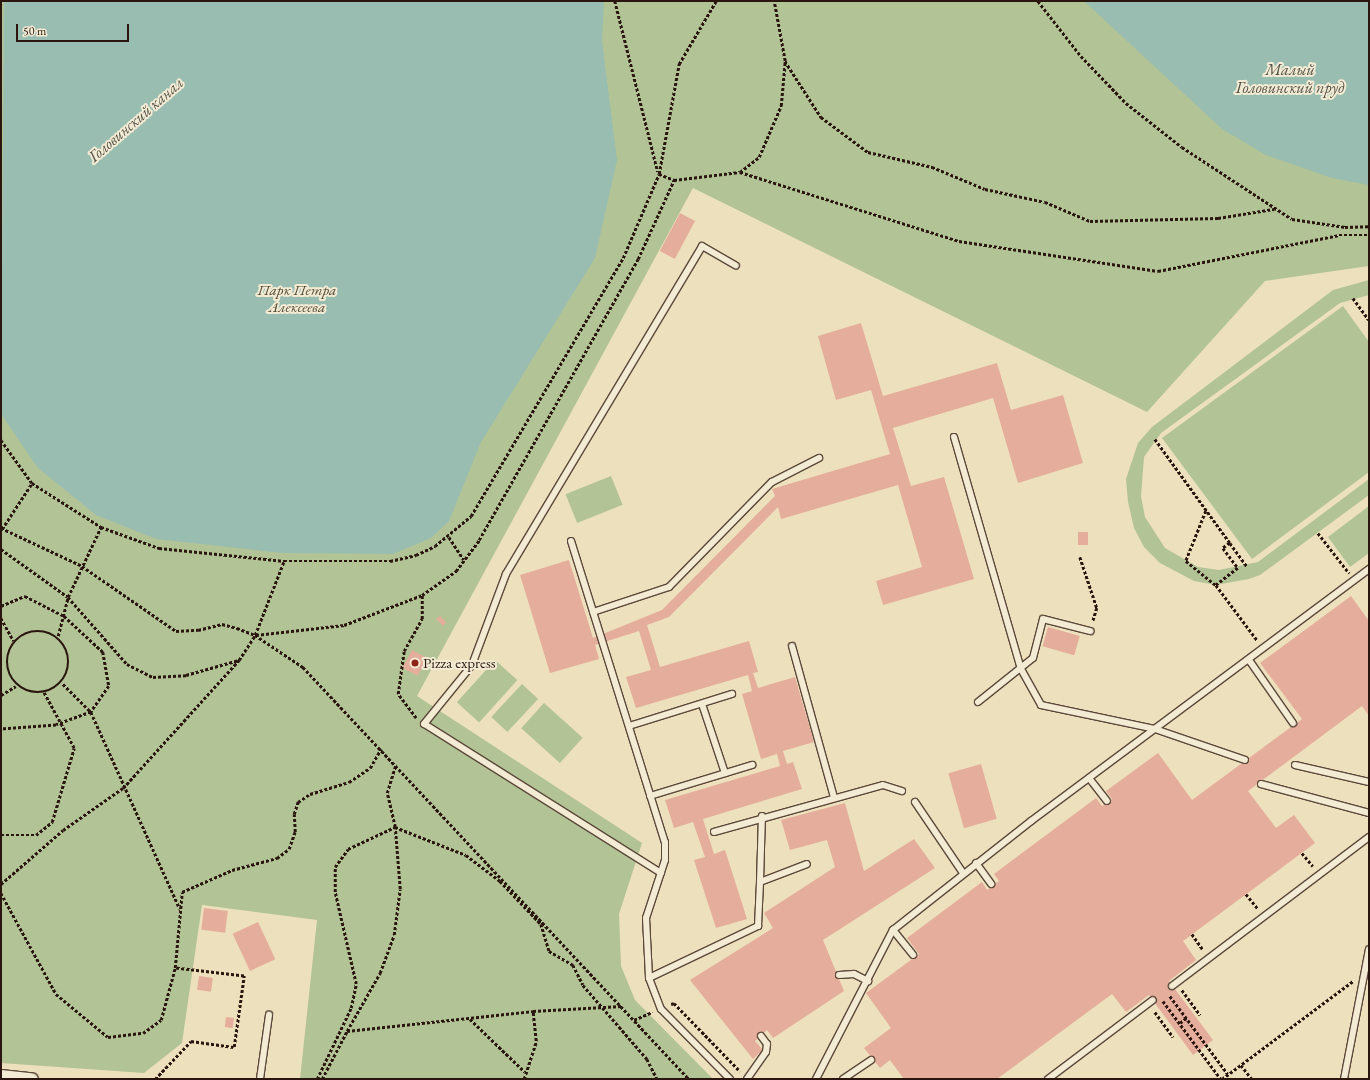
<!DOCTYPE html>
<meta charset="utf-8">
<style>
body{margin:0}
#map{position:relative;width:1370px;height:1080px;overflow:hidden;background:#ede0bd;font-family:"EB Garamond",serif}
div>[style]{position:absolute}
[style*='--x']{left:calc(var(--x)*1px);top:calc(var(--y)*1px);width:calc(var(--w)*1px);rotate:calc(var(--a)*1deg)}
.green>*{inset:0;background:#b2c396;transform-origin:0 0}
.water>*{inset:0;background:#99bdb1}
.building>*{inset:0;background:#e5ad9b;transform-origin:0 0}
.path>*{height:2.5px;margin-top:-1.25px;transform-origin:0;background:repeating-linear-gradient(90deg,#2a160e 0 3px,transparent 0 5px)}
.path>.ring{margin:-1.25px;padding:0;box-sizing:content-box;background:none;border:2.5px solid #2a160e;border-radius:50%}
.roads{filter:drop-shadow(1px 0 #5b483a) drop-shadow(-1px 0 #5b483a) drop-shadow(0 1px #5b483a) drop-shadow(0 -1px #5b483a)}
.lane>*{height:6px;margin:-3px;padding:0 3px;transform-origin:3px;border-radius:3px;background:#f3ebd4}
.street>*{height:12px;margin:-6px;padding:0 6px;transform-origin:6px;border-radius:6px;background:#f3ebd4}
.dots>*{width:11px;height:11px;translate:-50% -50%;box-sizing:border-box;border:2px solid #f3ebd4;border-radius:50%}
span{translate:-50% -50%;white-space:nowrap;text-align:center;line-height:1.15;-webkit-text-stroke:4px #f3ebd4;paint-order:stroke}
.park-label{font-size:15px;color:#534a37;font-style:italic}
.poi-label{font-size:15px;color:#2a160e}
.left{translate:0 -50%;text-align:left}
.water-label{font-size:16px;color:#515047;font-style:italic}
.frame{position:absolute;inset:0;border:2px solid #2a160e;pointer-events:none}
.scale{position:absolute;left:16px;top:24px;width:113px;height:18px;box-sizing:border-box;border:2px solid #2a160e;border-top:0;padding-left:5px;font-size:12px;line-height:14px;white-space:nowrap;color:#2a160e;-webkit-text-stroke:3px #f3ebd4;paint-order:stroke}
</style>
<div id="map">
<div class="green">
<i style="clip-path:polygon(1px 1px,1369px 1px,1369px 266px,1265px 281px,1147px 412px,693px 188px,417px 696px,642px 843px,619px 914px,621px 966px,635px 1000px,713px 1079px,300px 1079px,317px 920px,202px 905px,182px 1043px,144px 1073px,1px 1063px)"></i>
<i style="clip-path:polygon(1369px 280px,1369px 295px,1340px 303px,1161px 433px,1144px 457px,1141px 496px,1145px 517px,1165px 548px,1198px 567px,1219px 570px,1258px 562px,1369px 479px,1369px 495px,1260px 575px,1249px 579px,1216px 585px,1194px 581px,1160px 563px,1144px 547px,1134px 528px,1128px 502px,1126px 479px,1138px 443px,1152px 427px,1333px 290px)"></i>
<i style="clip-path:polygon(1343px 306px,1369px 342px,1369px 472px,1252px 559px,1162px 438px)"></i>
<i style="left:611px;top:476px;width:31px;height:49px;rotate:68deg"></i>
<i style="clip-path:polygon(1369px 506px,1369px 553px,1350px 567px,1328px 537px)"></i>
<i style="left:495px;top:660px;width:30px;height:57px;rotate:42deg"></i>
<i style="left:522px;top:684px;width:22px;height:45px;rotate:43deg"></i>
<i style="left:544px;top:703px;width:52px;height:34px;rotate:42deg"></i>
</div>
<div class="water">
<i style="clip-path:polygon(4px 1px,604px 1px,602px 41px,617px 160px,595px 258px,481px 442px,449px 521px,431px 538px,393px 554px,282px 553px,156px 539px,96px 515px,38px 468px,1px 414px)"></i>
<i style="clip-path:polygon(1084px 1px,1369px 1px,1369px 185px,1332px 178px,1266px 155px,1222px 129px)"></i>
</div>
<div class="building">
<i style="left:680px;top:213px;width:17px;height:43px;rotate:28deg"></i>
<i style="clip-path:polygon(861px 323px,883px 396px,997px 363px,1011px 410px,1063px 395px,1083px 463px,1018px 483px,993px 398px,893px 428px,911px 486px,944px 477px,974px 579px,883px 605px,876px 581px,922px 567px,898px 485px,781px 519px,778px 507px,669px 617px,647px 625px,660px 667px,749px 641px,758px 672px,753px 673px,758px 688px,795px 677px,814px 742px,783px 751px,787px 764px,793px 762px,802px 789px,703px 819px,714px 854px,725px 850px,747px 919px,716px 928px,694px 860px,705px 857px,693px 822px,674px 828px,665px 800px,780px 766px,777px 754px,761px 759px,742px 694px,752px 691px,748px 675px,636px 708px,626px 677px,651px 670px,639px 631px,595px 645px,599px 659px,550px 673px,520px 575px,569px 560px,593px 638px,662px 610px,775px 496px,772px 489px,890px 454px,871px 390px,836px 400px,818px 336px)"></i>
<i style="left:1078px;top:532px;width:10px;height:13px"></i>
<i style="clip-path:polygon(1351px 596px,1369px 621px,1369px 716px,1362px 706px,1248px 791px,1276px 828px,1294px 815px,1315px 843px,1183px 941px,1196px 960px,1169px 981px,1213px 1040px,1193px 1055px,1149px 995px,1126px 1012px,1112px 994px,997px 1079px,904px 1079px,890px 1060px,880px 1068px,864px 1048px,891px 1028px,866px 993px,919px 954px,907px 938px,982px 882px,987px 890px,999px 881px,994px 874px,1096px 798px,1102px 806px,1112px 799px,1106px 791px,1158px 753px,1192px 800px,1302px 719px,1260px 663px)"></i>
<i style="clip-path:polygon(440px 616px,446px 622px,443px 626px,436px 619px)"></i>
<i style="left:1048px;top:627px;width:33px;height:20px;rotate:16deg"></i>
<i style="left:412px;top:650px;width:17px;height:20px;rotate:28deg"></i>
<i style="left:981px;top:764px;width:57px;height:34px;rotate:74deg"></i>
<i style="clip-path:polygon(845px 803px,864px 871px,914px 839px,935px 868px,823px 940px,844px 991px,773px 1038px,767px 1030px,755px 1041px,763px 1050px,753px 1059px,690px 980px,773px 928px,764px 913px,835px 867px,827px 840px,790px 850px,781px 820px)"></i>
<i style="left:204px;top:908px;width:24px;height:22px;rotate:7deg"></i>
<i style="left:258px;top:922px;width:41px;height:28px;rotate:65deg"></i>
<i style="left:199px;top:976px;width:14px;height:14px;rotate:8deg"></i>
<i style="left:226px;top:1017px;width:8px;height:10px;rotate:7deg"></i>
</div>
<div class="path">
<i style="--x:615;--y:1;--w:176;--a:75.9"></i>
<i style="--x:1038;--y:1;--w:70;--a:52"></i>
<i style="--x:1081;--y:56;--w:65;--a:46.2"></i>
<i style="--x:1126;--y:103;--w:71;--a:38.2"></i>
<i style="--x:1182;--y:147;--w:131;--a:33.2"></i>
<i style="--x:1292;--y:219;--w:54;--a:8.6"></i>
<i style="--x:1345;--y:227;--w:24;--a:-2"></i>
<i style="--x:785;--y:61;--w:67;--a:57.3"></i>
<i style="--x:821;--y:117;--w:59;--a:36.7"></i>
<i style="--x:868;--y:152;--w:66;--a:13.2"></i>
<i style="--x:932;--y:167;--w:57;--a:22.5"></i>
<i style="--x:985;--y:189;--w:61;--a:12.2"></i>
<i style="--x:1045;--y:202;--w:49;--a:22.9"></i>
<i style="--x:1090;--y:221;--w:128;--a:-1.3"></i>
<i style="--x:1218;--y:218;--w:57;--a:-9.1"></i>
<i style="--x:740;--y:172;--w:24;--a:-38"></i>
<i style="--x:759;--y:157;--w:56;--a:-66.7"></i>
<i style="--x:781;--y:106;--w:45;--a:-84.9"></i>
<i style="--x:785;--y:61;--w:61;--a:-100.4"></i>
<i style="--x:659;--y:174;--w:16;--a:22"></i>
<i style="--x:674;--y:180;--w:66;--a:-6.9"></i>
<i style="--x:740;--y:172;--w:230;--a:17.5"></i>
<i style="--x:959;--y:241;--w:201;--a:8.6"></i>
<i style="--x:1158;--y:271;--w:185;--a:-11.2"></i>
<i style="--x:1339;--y:235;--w:30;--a:0"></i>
<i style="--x:1353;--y:298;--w:27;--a:54"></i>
<i style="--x:1155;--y:439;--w:128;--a:54.2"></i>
<i style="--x:1230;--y:543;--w:9;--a:144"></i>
<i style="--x:1223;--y:548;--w:25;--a:53"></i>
<i style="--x:1238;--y:568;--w:28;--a:142"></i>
<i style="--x:1;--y:440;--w:53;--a:54.2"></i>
<i style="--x:32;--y:483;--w:82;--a:32.5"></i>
<i style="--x:101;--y:527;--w:62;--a:19.9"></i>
<i style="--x:159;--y:548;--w:126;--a:5.9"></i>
<i style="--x:284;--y:561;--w:106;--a:0"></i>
<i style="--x:390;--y:561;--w:27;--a:-13"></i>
<i style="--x:416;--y:555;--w:21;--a:-25"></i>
<i style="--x:435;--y:546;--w:47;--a:-39.8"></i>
<i style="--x:471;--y:516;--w:299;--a:-59.5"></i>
<i style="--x:623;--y:258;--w:91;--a:-66.8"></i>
<i style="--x:659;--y:174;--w:112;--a:-79.7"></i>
<i style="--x:679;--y:64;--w:73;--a:-59.6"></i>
<i style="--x:1206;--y:511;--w:54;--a:111.8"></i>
<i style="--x:1186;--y:561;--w:38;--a:39"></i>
<i style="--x:1216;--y:585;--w:69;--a:53.3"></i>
<i style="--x:1;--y:528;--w:89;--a:25.1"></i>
<i style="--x:82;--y:566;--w:114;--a:34.7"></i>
<i style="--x:176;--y:631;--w:22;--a:-3"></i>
<i style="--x:198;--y:630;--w:25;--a:-14"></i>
<i style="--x:222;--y:624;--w:16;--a:15"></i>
<i style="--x:237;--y:628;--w:19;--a:21"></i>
<i style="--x:255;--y:635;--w:58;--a:33.7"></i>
<i style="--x:303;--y:667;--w:565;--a:46.87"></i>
<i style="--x:2;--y:529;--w:55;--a:-56.9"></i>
<i style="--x:1318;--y:533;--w:51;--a:52.2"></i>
<i style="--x:449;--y:537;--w:27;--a:57"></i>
<i style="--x:1230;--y:543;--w:29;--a:54"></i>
<i style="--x:1;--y:549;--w:82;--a:35.6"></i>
<i style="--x:68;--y:597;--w:89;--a:48.6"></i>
<i style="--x:127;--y:664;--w:29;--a:27"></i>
<i style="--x:153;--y:677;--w:33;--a:-3"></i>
<i style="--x:186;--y:675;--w:55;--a:-15.8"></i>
<i style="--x:1080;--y:557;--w:54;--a:71.6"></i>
<i style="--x:1097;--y:608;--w:14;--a:107"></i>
<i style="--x:1;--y:606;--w:26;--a:-23"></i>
<i style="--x:25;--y:596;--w:44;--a:27.1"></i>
<i style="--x:64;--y:616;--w:53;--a:42.7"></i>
<i style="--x:103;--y:652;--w:35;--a:80"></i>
<i style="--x:109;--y:686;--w:32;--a:125"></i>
<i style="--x:91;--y:712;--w:37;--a:160"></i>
<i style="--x:56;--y:725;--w:55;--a:175.8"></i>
<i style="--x:1;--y:618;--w:26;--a:61"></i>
<i class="ring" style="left:7px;top:631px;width:59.5px;height:59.5px"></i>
<i style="--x:256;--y:635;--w:89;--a:-6.5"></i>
<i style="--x:344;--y:625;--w:84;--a:-21"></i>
<i style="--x:422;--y:595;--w:42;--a:-35.2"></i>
<i style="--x:456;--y:571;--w:39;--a:-53"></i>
<i style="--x:479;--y:540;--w:323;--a:-60.5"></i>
<i style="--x:638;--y:259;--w:87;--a:-65.5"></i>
<i style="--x:58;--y:636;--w:40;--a:-75.6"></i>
<i style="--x:68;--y:597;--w:77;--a:-64.8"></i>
<i style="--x:63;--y:684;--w:40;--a:45"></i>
<i style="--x:91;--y:712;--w:216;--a:65.7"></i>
<i style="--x:1;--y:695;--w:17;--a:-31"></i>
<i style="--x:416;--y:718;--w:30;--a:-127"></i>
<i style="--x:398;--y:694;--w:43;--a:-82.1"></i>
<i style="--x:404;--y:651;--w:37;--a:-61"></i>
<i style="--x:422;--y:619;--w:24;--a:-90"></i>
<i style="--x:1;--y:835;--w:35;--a:0"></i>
<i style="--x:36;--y:835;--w:21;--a:-39"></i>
<i style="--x:52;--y:822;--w:77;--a:-73.4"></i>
<i style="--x:74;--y:748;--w:63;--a:-118.6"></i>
<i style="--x:1302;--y:853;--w:17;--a:50"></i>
<i style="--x:1;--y:884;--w:82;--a:-41.1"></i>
<i style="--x:63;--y:830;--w:73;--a:-35"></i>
<i style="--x:123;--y:788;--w:173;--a:-47.8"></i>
<i style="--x:239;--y:660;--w:30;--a:-57"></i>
<i style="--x:255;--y:635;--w:79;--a:-68.6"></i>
<i style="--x:1;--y:893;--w:115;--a:61.4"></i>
<i style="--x:56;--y:994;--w:67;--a:39.6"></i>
<i style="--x:108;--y:1037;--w:35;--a:-7"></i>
<i style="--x:143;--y:1033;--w:22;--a:-36"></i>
<i style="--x:161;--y:1020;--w:54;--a:-74.9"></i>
<i style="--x:175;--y:968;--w:76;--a:-84.7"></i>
<i style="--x:182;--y:892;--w:55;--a:-23.7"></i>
<i style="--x:232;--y:870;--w:47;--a:-14.9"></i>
<i style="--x:277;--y:858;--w:15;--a:-37"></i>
<i style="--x:289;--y:849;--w:18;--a:-71"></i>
<i style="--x:295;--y:832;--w:18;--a:-93"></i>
<i style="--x:294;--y:814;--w:13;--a:-72"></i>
<i style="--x:298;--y:802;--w:14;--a:-34"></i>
<i style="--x:310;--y:794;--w:41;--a:-17.1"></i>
<i style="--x:349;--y:782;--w:25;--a:-34"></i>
<i style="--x:370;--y:768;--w:22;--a:-60"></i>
<i style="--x:1246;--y:894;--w:19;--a:51"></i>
<i style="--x:1192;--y:934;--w:19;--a:55"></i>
<i style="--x:1182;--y:990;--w:31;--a:54"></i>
<i style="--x:1170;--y:996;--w:97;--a:53.4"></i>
<i style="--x:1163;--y:1001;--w:97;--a:53.4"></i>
<i style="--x:671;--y:1004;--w:3;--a:-18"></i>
<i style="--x:674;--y:1003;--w:95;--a:45.9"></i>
<i style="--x:1155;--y:1012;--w:31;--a:54"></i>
<i style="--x:470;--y:1019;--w:76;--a:43.9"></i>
<i style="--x:634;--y:1020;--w:20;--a:-24"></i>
<i style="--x:1180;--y:1023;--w:8;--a:-40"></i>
<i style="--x:347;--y:1031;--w:67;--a:-60.4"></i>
<i style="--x:380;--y:973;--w:40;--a:-69.8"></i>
<i style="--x:394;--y:935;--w:46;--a:-82.6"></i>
<i style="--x:400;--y:889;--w:62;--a:-94.6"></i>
<i style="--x:395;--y:827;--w:35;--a:-103"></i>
<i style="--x:387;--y:793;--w:30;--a:-73"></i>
<i style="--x:1241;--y:1065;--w:18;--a:52"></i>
<i style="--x:155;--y:1079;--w:52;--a:-46.5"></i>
<i style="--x:191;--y:1041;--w:43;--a:7.9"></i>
<i style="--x:234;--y:1047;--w:72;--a:-82"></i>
<i style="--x:244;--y:976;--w:69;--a:-173.4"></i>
<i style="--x:317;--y:1079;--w:79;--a:-64.4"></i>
<i style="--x:351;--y:1008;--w:25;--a:-78"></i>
<i style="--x:356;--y:984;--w:94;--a:-102.9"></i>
<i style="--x:335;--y:892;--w:25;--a:-90"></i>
<i style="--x:335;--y:867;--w:22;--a:-54"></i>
<i style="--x:348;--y:849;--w:52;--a:-25.1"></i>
<i style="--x:395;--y:827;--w:76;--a:21.5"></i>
<i style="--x:466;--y:855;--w:43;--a:37.4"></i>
<i style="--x:500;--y:881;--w:59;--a:46.4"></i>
<i style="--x:541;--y:924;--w:28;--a:73"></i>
<i style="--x:549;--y:951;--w:28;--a:30"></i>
<i style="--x:573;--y:965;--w:22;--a:63"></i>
<i style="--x:583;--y:985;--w:98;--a:49.1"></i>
<i style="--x:647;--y:1059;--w:22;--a:63"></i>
<i style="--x:322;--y:1079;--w:54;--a:-62.5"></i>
<i style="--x:347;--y:1031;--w:187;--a:-6.1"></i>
<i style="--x:533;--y:1011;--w:89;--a:-3.2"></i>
<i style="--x:524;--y:1079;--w:40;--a:-72"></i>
<i style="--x:536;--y:1041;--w:30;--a:-96"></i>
<i style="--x:1222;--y:1079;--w:164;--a:-36.8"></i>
</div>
<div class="roads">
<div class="lane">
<i style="--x:954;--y:437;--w:241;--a:73.9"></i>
<i style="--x:1021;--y:669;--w:41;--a:60.9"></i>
<i style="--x:1041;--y:705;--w:116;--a:11.9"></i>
<i style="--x:1155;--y:729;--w:95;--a:19"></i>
<i style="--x:571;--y:541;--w:315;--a:72.7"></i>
<i style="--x:665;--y:842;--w:18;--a:90"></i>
<i style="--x:665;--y:860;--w:61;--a:108.1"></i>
<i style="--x:646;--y:918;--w:60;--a:87.1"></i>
<i style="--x:649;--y:978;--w:33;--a:69"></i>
<i style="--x:661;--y:1009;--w:98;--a:45.4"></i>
<i style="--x:593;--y:612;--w:80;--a:-18.2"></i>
<i style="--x:669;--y:587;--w:147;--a:-45.6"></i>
<i style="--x:772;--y:482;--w:53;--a:-27.1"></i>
<i style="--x:792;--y:646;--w:157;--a:74.5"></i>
<i style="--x:1249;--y:660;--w:77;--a:55.1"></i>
<i style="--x:978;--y:702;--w:70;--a:-38.7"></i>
<i style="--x:1033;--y:658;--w:40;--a:-75.6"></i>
<i style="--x:1043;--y:619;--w:49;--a:14.3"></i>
<i style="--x:702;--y:704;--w:73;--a:71.6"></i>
<i style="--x:629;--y:726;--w:108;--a:-17.3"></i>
<i style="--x:1295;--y:765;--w:76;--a:12.9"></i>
<i style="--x:1089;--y:778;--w:29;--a:52"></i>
<i style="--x:1261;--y:784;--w:112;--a:15"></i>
<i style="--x:650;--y:796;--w:107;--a:-16.9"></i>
<i style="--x:915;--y:802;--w:86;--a:55.9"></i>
<i style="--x:714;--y:832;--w:175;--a:-15.5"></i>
<i style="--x:883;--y:785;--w:20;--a:18"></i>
<i style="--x:976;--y:863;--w:26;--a:54"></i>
<i style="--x:661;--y:873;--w:280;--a:-147.8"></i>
<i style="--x:424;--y:724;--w:76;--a:-50.9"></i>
<i style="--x:472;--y:665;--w:97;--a:-69.5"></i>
<i style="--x:506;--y:574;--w:382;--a:-59.1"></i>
<i style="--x:702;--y:246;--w:39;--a:30"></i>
<i style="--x:760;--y:882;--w:66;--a:-88.3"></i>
<i style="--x:893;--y:930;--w:32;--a:51"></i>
<i style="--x:839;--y:975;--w:15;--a:-4"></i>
<i style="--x:854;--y:974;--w:16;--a:27"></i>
<i style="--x:649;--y:978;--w:121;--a:-25.5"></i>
<i style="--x:758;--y:926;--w:44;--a:-87.4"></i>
<i style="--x:760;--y:882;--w:50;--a:-21"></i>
<i style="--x:1172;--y:986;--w:247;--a:-37.1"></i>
<i style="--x:260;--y:1079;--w:65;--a:-82"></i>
<i style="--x:747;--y:1079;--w:33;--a:-55"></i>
<i style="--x:766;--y:1052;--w:8;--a:-83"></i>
<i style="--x:767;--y:1044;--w:10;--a:-127"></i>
<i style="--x:816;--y:1079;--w:168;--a:-62.7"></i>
<i style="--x:893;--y:930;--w:176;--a:-38.3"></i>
<i style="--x:1031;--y:821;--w:422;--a:-36.7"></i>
<i style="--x:843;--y:1079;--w:34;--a:-34"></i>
<i style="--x:1048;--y:1079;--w:131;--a:-37"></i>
<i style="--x:1344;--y:1079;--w:132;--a:-79.1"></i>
</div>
<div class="street">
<i style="--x:1;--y:1076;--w:31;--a:6"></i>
</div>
</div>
<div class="dots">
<i style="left:415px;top:663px;background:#8f2418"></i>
</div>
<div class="park-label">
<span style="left:297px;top:298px">Парк Петра<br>Алексеева</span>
</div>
<div class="poi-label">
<span class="left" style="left:423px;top:663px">Pizza express</span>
</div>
<div class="water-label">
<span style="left:1290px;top:79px">Малый<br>Головинский пруд</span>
<span style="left:136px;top:120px;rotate:-41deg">Головинский канал</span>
</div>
<div class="frame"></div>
<div class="scale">50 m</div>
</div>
